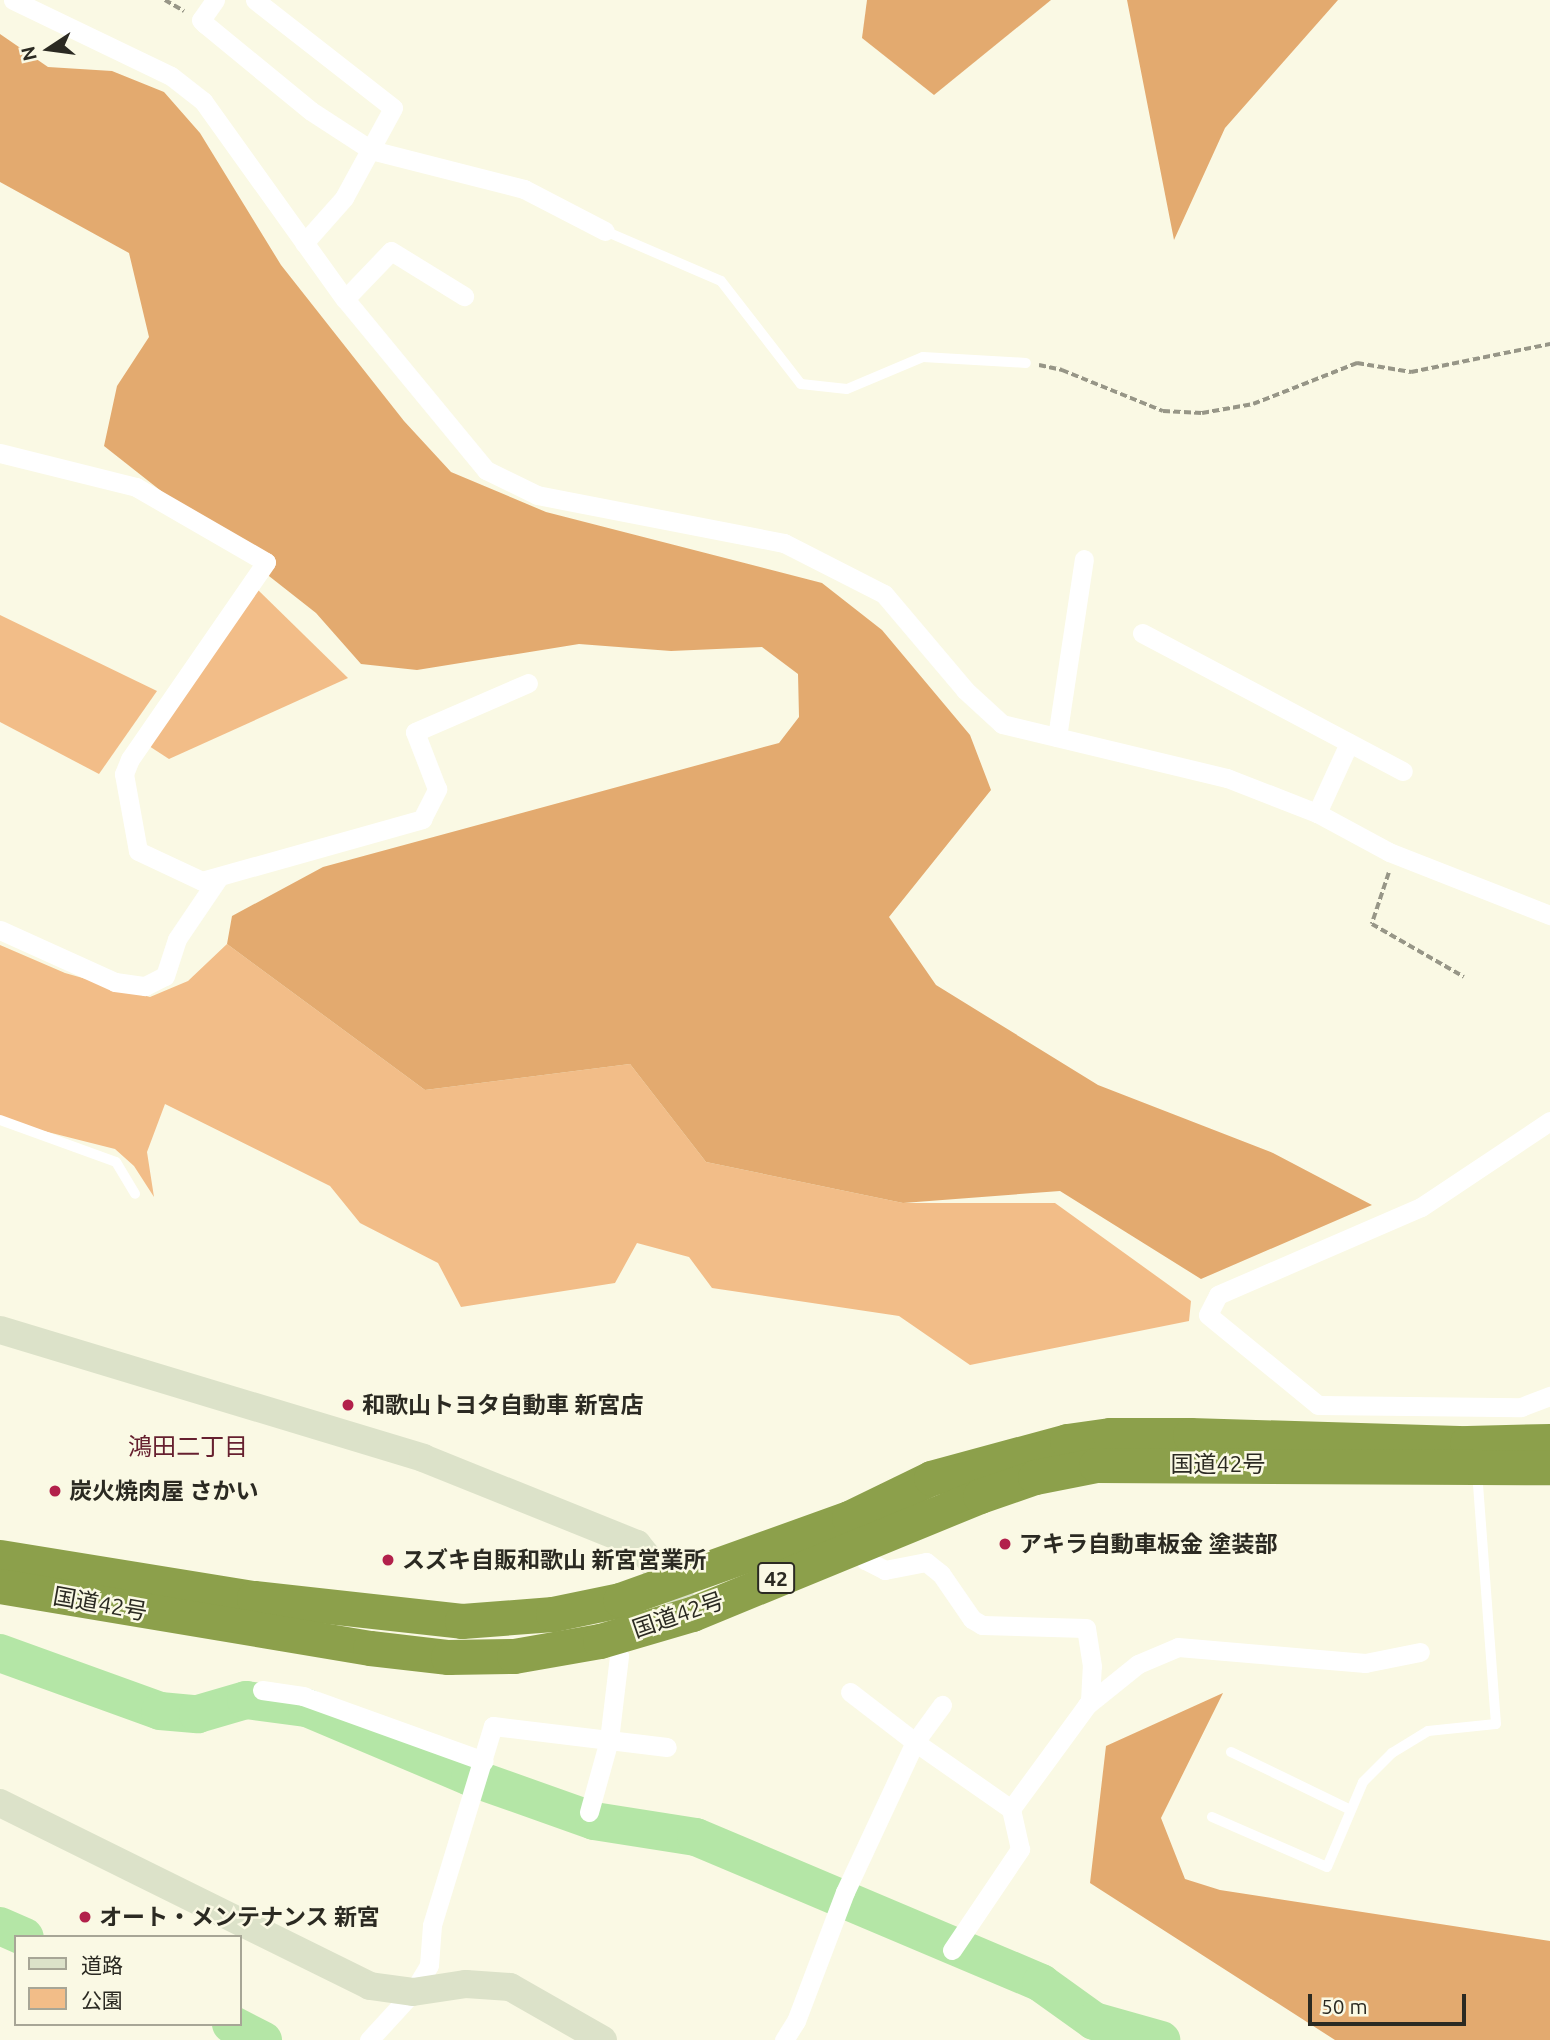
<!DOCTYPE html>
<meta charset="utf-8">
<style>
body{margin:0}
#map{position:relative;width:1550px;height:2040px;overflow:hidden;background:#faf9e4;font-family:Ubuntu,"Noto Sans JP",sans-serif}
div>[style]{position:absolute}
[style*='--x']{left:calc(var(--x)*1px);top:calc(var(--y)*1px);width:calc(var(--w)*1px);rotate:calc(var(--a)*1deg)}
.green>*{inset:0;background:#f2bd88}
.forest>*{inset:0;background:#e3aa6f}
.river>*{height:38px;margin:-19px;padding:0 19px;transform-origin:19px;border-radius:19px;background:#b4e6a6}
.path>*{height:3.5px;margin-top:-1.75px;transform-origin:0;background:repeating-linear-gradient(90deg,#979687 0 7px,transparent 0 10.5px)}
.lane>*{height:10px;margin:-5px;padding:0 5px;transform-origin:5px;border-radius:5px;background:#fff}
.street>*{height:19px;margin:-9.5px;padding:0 9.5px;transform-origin:9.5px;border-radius:9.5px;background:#fff}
.secondary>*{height:28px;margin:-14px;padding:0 14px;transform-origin:14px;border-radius:14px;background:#dce2c9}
.highway>*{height:35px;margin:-17.5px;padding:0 17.5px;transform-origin:17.5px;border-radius:17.5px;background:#8ca04b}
.dots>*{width:19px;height:19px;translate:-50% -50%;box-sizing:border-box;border:4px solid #faf9e4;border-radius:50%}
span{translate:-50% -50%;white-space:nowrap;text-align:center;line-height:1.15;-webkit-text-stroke:5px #faf9e4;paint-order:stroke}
.shield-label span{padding:2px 5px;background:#faf9e4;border:2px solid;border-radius:5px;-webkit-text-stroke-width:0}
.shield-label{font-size:21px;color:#2b2a22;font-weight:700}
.poi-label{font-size:23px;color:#2b2a22;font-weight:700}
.left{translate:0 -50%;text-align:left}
.street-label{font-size:23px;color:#2b2a22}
.neighbourhood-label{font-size:24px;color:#66202f}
.legend{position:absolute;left:14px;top:1935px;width:228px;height:91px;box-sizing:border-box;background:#faf9e4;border:2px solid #a7a696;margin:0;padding:9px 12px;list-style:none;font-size:21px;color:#2b2a22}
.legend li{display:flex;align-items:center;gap:14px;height:35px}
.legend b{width:35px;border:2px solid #a7a696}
.north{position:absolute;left:14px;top:14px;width:70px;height:70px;-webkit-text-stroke:5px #faf9e4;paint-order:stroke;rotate:257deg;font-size:19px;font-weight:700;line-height:28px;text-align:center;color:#2b2a22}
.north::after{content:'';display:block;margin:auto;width:24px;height:32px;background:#2b2a22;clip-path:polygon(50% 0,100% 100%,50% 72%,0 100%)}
.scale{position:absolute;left:1308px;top:1994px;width:158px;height:32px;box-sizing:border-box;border:4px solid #2b2a22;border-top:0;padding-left:9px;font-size:21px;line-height:24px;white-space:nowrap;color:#2b2a22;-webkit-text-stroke:5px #faf9e4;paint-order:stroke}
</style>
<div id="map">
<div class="green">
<i style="clip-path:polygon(256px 588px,348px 678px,169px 759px,149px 746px)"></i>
<i style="clip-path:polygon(0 615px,157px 691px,99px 774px,0 722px)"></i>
<i style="clip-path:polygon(227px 944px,425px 1090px,630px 1064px,706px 1162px,903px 1203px,1055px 1203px,1191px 1301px,1189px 1321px,970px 1365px,899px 1316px,712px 1288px,689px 1257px,637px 1243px,615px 1283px,461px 1307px,438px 1263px,360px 1223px,330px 1186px,165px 1104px,147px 1152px,154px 1197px,134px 1166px,115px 1149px,0 1120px,0 945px,65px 973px,150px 997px,188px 981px)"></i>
</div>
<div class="forest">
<i style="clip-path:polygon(867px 0,1051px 0,934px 95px,862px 38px)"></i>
<i style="clip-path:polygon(1127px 0,1338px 0,1225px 128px,1174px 240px)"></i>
<i style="clip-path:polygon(0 34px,48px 67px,112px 71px,164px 92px,200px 133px,281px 265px,404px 421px,451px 472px,546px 512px,822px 583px,882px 630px,970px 735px,991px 790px,889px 917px,936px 985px,1098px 1085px,1273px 1153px,1372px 1205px,1201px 1279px,1060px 1191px,903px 1203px,706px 1162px,630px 1064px,425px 1090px,227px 944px,232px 916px,323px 867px,779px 743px,799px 717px,798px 674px,762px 647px,671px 651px,579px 644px,417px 670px,361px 664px,316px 613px,104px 446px,117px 386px,149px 337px,129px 253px,0 182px)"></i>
<i style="clip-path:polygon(1223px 1693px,1161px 1818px,1185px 1879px,1220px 1890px,1550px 1941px,1550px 2040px,1335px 2040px,1090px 1883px,1106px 1746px)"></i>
</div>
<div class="river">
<i style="--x:0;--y:1653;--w:170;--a:19.9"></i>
<i style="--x:160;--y:1711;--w:38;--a:5"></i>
<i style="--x:198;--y:1714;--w:50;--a:-16.3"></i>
<i style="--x:246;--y:1700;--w:62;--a:7.5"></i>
<i style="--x:307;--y:1708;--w:177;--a:22.9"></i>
<i style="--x:470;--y:1777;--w:132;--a:19.5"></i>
<i style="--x:594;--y:1821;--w:103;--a:8.9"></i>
<i style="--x:696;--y:1837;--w:375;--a:22.9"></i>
<i style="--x:1041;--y:1983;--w:65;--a:35.6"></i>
<i style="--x:1094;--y:2021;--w:70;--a:15.8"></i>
<i style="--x:0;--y:1926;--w:27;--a:24"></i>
<i style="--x:231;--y:2024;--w:36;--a:27"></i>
</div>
<div class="path">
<i style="--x:165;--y:0;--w:22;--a:30"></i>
<i style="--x:1039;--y:365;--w:24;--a:12"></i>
<i style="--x:1062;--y:370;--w:109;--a:22.1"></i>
<i style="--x:1163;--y:411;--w:39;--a:3"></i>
<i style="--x:1202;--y:413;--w:52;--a:-10"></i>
<i style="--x:1253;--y:404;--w:112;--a:-21.5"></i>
<i style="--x:1357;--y:363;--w:55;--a:9.5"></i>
<i style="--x:1411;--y:372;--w:142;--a:-11.4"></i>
<i style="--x:1389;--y:873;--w:54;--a:108.4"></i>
<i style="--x:1372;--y:924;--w:106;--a:29.9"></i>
</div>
<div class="lane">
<i style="--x:605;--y:231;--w:126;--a:23.3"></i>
<i style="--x:721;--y:281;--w:130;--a:52.2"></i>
<i style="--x:801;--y:384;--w:46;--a:6.2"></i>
<i style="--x:847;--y:389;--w:82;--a:-22.8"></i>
<i style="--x:923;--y:357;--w:103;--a:3.3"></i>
<i style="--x:0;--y:1120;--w:123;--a:19.9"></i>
<i style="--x:116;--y:1162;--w:37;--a:59"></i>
<i style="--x:1231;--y:1752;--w:133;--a:25.8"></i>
<i style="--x:1212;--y:1817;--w:125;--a:23.5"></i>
<i style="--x:1327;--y:1867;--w:92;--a:-67"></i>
<i style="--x:1363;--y:1782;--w:41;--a:-45"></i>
<i style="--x:1392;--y:1753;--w:42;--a:-31.4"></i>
<i style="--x:1428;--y:1731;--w:68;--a:-5.9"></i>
<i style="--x:1496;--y:1724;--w:253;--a:-94.3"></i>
</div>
<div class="street">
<i style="--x:13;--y:0;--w:175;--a:25.7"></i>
<i style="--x:171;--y:76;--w:41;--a:38"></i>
<i style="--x:203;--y:101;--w:244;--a:54.4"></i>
<i style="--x:345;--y:299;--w:222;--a:50.5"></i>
<i style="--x:486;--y:470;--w:57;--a:26.1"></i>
<i style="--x:537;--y:495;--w:252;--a:11"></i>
<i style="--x:784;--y:543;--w:112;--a:27"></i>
<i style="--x:884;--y:594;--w:126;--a:49.8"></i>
<i style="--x:965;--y:690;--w:50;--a:42.6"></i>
<i style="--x:1002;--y:724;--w:231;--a:13.5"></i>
<i style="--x:1227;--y:778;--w:97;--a:21.3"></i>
<i style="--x:1317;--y:813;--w:82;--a:28.4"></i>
<i style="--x:1389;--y:852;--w:173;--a:21.4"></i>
<i style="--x:215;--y:0;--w:24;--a:125"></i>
<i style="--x:201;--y:20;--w:6;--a:45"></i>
<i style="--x:205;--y:24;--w:137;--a:39.4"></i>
<i style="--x:311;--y:111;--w:72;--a:33"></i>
<i style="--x:371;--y:150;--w:158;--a:14.3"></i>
<i style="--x:524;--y:189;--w:91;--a:27.4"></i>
<i style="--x:255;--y:0;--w:175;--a:38"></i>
<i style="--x:393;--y:108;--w:102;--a:118.6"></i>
<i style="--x:344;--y:198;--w:60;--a:131.6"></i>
<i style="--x:345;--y:299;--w:66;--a:-46.2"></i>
<i style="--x:391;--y:251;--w:86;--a:31.7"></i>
<i style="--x:0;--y:453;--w:140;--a:14"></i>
<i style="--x:136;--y:487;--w:150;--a:30"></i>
<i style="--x:266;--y:562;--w:239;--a:124.6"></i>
<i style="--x:130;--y:759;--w:16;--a:112"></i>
<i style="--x:124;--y:774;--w:78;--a:79.7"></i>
<i style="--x:138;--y:851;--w:71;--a:25.1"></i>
<i style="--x:202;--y:881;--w:229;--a:-15.7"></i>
<i style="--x:422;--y:819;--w:34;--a:-63"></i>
<i style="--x:437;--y:789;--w:61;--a:-111.1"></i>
<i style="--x:415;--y:732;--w:123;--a:-23.4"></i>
<i style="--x:1142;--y:633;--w:295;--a:27.9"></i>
<i style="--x:1057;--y:737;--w:180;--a:-81.4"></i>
<i style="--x:1317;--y:813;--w:77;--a:-65.4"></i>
<i style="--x:0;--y:930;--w:126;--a:24.3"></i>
<i style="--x:115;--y:982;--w:30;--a:8"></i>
<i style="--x:145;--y:986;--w:22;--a:-27"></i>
<i style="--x:165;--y:976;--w:39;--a:-72"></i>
<i style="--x:177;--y:939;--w:75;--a:-55.9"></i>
<i style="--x:1550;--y:1121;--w:155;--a:146.3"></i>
<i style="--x:1421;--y:1207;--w:221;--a:156.6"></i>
<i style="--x:1218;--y:1295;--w:22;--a:117"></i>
<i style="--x:1208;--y:1315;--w:142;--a:39.3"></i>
<i style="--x:1318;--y:1405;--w:203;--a:0.6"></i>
<i style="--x:1521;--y:1407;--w:31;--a:-21"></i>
<i style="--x:262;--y:1690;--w:41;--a:8.3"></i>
<i style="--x:303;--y:1696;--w:192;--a:19.8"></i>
<i style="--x:850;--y:1692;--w:82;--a:37.6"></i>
<i style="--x:915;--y:1742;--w:46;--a:-53.9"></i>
<i style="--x:1087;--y:1705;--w:65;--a:-38.8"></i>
<i style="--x:1138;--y:1664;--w:43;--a:-23"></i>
<i style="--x:1178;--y:1647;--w:188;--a:4.9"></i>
<i style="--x:1365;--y:1663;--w:56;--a:-11.3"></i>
<i style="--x:589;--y:1812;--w:75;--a:-74.5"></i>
<i style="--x:609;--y:1740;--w:85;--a:-83.2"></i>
<i style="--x:952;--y:1950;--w:122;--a:-56"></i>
<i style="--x:1020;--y:1849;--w:41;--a:-102.7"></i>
<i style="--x:369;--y:2040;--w:65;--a:-47.5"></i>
<i style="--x:413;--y:1992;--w:31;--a:-59"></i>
<i style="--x:429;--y:1965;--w:40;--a:-85.7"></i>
<i style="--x:432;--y:1925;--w:208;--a:-73"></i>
<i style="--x:493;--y:1726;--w:175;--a:6.9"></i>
<i style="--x:784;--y:2040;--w:22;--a:-58"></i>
<i style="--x:796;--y:2021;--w:138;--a:-69.2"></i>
<i style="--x:845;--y:1892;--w:166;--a:-65"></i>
<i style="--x:915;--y:1742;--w:117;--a:34.9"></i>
<i style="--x:1011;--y:1809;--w:134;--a:-53.8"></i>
<i style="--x:1090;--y:1701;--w:35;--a:-87"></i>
<i style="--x:1092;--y:1666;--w:38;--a:-99"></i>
<i style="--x:1086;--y:1628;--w:104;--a:-178.3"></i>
<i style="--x:982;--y:1625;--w:12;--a:-149"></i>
<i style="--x:972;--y:1619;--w:55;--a:-124.6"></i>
<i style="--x:941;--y:1574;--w:19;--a:-141"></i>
<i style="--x:926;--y:1562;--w:42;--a:169"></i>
<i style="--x:885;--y:1570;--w:22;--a:-153"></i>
<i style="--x:865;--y:1560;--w:22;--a:-111"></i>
</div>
<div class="secondary">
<i style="--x:0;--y:1330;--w:442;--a:16.8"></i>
<i style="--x:423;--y:1458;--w:231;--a:21.9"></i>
<i style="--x:637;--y:1544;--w:68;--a:50.9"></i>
<i style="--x:0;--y:1803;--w:413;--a:26.3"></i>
<i style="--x:370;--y:1986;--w:43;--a:7.9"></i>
<i style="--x:413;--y:1992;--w:54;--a:-8.6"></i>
<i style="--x:466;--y:1984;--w:44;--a:3.9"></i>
<i style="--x:510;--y:1987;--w:107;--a:29.7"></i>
</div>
<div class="highway">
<i style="--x:0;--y:1557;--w:257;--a:9.2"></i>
<i style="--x:254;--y:1598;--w:209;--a:6.3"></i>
<i style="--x:462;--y:1621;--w:91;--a:-4.4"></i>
<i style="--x:553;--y:1614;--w:68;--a:-11.8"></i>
<i style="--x:620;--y:1600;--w:243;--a:-19.7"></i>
<i style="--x:849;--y:1518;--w:91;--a:-26"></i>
<i style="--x:931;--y:1478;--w:141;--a:-15.2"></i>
<i style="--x:1067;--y:1441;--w:43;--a:-7.9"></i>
<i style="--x:1110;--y:1435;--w:80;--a:0"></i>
<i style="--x:1190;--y:1435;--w:277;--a:1.7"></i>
<i style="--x:1467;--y:1443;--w:83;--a:-1.4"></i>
<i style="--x:0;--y:1586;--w:375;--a:9.5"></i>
<i style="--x:370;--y:1648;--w:79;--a:6.6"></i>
<i style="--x:448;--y:1657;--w:66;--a:-0.9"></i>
<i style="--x:514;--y:1656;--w:87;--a:-9.9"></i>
<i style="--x:600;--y:1641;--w:96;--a:-16.4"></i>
<i style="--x:692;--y:1614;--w:311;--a:-22.3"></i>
<i style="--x:980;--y:1496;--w:58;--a:-19.1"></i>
<i style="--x:1035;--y:1477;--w:62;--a:-11.1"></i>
<i style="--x:1096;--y:1465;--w:454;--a:0.3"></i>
</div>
<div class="dots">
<i style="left:348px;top:1405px;background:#b2214b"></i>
<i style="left:55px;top:1491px;background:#b2214b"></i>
<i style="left:1005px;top:1544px;background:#b2214b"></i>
<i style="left:388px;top:1560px;background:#b2214b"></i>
<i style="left:85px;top:1917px;background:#b2214b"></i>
</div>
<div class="shield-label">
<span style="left:776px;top:1578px">42</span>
</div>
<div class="poi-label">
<span class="left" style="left:362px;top:1405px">和歌山トヨタ自動車 新宮店</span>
<span class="left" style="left:69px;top:1491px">炭火焼肉屋 さかい</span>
<span class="left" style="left:1019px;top:1544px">アキラ自動車板金 塗装部</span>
<span class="left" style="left:402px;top:1560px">スズキ自販和歌山 新宮営業所</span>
<span class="left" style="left:99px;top:1917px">オート・メンテナンス 新宮</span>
</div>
<div class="street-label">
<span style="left:1218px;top:1464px">国道42号</span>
<span style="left:100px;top:1604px;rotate:10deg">国道42号</span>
<span style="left:678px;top:1615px;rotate:-19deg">国道42号</span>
</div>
<div class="neighbourhood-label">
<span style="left:188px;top:1447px">鴻田二丁目</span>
</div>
<ul class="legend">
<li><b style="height:9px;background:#dce2c9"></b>道路</li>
<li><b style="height:19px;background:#f2bd88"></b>公園</li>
</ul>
<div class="north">N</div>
<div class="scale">50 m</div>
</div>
